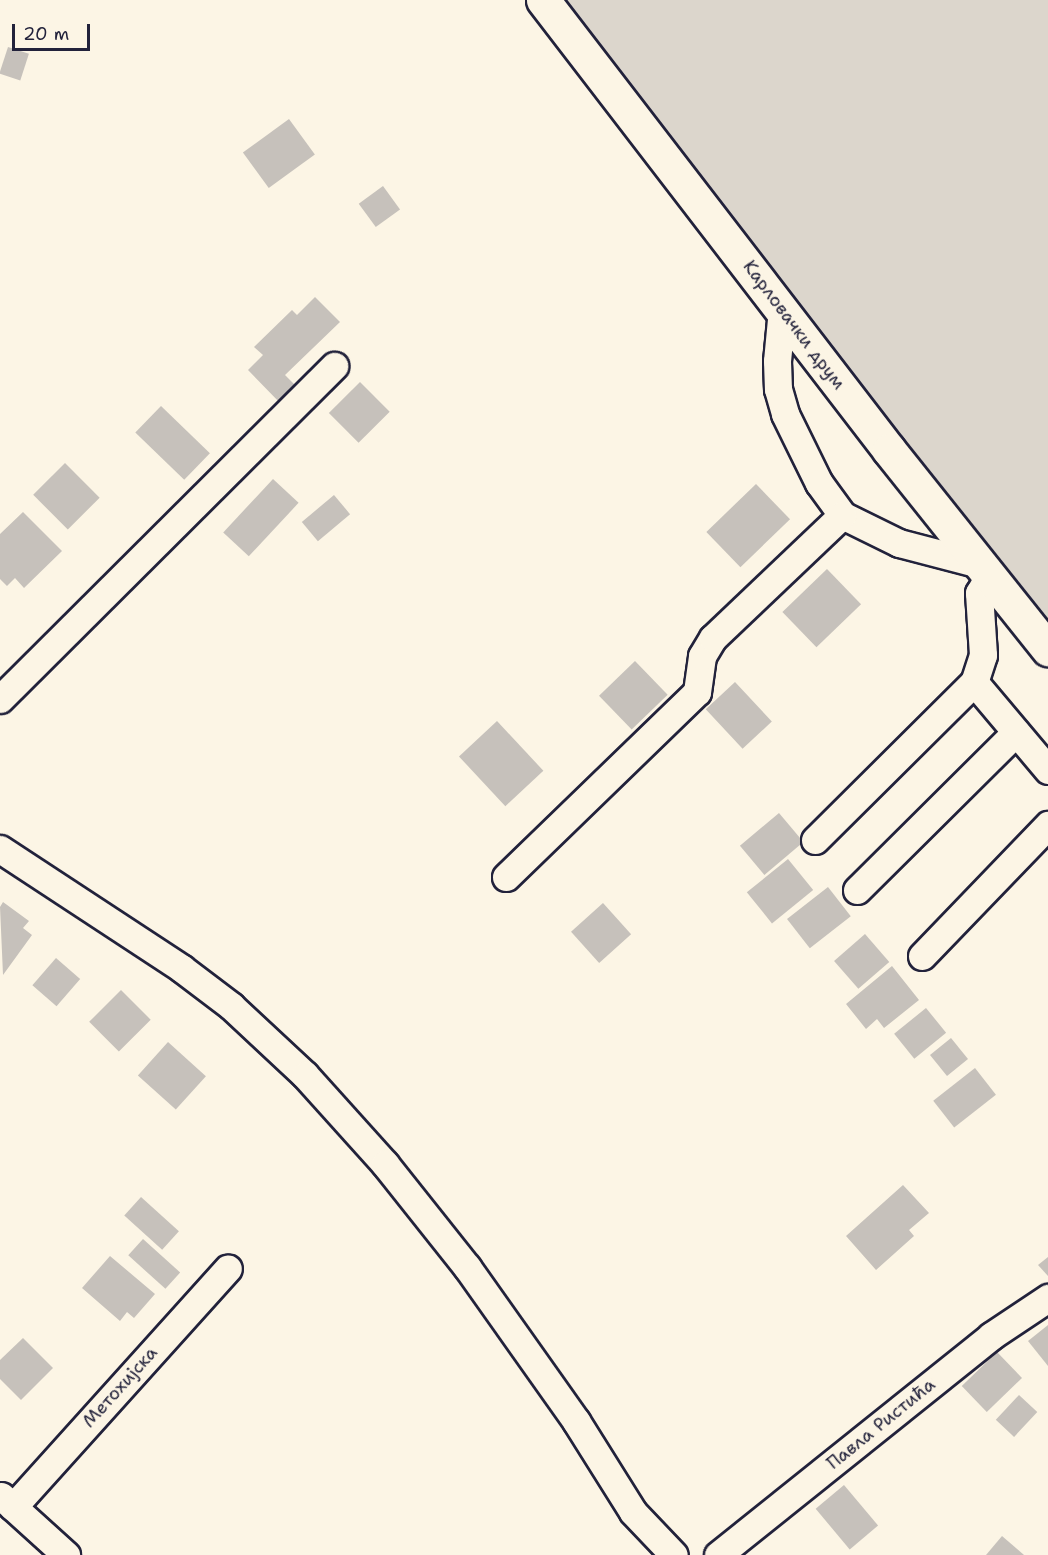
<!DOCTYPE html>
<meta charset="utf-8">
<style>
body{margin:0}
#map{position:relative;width:1048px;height:1555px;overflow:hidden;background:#fcf5e5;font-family:"Shantell Sans",sans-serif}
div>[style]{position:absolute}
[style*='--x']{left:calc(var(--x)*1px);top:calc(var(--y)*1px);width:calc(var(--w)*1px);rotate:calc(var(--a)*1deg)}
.green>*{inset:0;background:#dcd6cc}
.building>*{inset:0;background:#c6c1bb;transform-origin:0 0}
.roads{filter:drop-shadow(2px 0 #22223b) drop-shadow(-2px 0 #22223b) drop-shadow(0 2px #22223b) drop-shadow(0 -2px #22223b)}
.minor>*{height:27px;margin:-13.5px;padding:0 13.5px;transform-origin:13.5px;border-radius:13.5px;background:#fcf5e5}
.major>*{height:33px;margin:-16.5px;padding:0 16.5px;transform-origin:16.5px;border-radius:16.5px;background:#fcf5e5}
span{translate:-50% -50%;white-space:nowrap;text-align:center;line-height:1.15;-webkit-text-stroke:6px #fcf5e5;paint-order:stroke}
.street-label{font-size:18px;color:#22223b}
.scale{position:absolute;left:12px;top:24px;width:78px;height:27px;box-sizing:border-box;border:3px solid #22223b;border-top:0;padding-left:8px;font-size:18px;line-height:21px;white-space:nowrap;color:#22223b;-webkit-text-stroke:4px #fcf5e5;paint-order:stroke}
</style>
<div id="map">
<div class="green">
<i style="clip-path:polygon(565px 0,1048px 0,1048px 626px,795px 305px)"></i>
</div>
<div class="building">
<i style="left:8px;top:47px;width:22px;height:28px;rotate:18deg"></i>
<i style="left:289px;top:119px;width:44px;height:57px;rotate:54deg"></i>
<i style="left:383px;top:186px;width:29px;height:30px;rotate:54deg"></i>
<i style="clip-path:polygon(315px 297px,340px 322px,285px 375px,299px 389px,282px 405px,248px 370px,263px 355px,254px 347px,292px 310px,297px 315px)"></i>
<i style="left:360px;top:382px;width:42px;height:44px;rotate:45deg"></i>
<i style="left:161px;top:406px;width:68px;height:37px;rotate:44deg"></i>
<i style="left:65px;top:463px;width:49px;height:45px;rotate:45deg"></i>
<i style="left:273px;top:479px;width:35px;height:73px;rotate:43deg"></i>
<i style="left:756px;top:484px;width:49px;height:69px;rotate:46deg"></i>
<i style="left:334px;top:495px;width:25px;height:42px;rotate:50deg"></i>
<i style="clip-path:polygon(23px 512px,62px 551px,24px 588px,15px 578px,7px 586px,0 579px,0 534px)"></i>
<i style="left:827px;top:569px;width:49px;height:62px;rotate:46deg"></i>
<i style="left:635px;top:661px;width:47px;height:50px;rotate:46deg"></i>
<i style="left:735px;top:682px;width:54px;height:40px;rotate:47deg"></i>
<i style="left:497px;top:721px;width:68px;height:52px;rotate:47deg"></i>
<i style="left:779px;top:813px;width:38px;height:51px;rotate:50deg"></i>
<i style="left:788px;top:859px;width:40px;height:53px;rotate:51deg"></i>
<i style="left:828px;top:887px;width:37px;height:52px;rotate:52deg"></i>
<i style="clip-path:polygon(3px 902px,29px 921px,23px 928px,32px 935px,3px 975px,0 907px)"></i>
<i style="left:603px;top:903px;width:42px;height:43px;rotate:48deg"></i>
<i style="left:865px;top:934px;width:37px;height:41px;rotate:49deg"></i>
<i style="left:56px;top:958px;width:32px;height:36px;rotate:41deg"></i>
<i style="clip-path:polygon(892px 966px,919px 1000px,884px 1028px,877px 1019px,866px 1029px,846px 1004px)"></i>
<i style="left:121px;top:990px;width:42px;height:45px;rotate:45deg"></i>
<i style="left:926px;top:1008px;width:32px;height:41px;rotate:51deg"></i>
<i style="left:951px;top:1038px;width:27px;height:27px;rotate:51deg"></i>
<i style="left:168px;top:1042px;width:51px;height:45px;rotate:42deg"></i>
<i style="left:975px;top:1068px;width:34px;height:53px;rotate:52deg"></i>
<i style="clip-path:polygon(903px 1185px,929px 1213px,909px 1230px,914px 1236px,876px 1270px,846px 1236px)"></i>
<i style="left:141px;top:1197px;width:51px;height:25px;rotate:42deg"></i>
<i style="left:143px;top:1239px;width:50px;height:22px;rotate:42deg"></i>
<i style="clip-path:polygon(110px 1256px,155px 1294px,134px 1318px,127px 1312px,120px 1321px,82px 1288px)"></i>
<i style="clip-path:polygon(1048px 1257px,1048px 1276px,1038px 1265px)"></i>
<i style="clip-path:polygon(1048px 1325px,1048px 1366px,1028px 1341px)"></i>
<i style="clip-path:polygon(23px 1338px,53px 1368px,21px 1400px,0 1379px,0 1360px)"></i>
<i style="left:997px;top:1352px;width:36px;height:49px;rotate:46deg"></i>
<i style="left:1019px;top:1395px;width:25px;height:34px;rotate:43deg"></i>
<i style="left:844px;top:1485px;width:53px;height:37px;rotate:50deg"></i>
<i style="clip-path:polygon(1002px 1536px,1024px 1555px,986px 1555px)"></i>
</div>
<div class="roads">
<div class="minor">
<i style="--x:782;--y:309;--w:52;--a:95.5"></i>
<i style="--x:777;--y:361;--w:28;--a:88"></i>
<i style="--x:778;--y:389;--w:26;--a:74"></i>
<i style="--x:785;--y:414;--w:77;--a:63.8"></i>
<i style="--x:819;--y:483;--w:39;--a:54"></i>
<i style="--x:842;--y:515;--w:64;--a:26.2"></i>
<i style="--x:899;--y:543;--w:83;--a:14.7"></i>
<i style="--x:989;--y:576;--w:20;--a:120"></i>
<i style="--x:979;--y:593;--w:62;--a:86.3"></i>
<i style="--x:983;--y:655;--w:28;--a:108"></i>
<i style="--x:974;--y:682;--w:115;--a:49.9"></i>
<i style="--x:0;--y:699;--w:472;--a:-44.9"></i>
<i style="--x:815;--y:840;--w:224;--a:-44.8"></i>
<i style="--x:0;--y:849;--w:217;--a:33.3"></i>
<i style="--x:181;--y:968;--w:63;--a:37.2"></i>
<i style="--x:231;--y:1006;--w:101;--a:43"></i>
<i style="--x:305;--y:1075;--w:120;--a:48"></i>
<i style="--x:385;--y:1164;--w:132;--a:51.5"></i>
<i style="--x:467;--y:1267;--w:189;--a:54.7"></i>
<i style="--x:576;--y:1421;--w:107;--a:57.9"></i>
<i style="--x:633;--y:1512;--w:59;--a:46.4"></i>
<i style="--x:506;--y:877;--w:266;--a:-44.1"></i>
<i style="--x:697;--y:692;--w:36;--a:-82"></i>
<i style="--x:702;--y:656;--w:21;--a:-59"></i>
<i style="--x:713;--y:638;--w:178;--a:-43.6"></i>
<i style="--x:857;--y:890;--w:224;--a:-44.8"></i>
<i style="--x:922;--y:956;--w:182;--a:-46.1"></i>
<i style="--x:1;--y:1496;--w:88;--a:42.2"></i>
<i style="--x:13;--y:1507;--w:321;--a:-48"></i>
<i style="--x:718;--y:1555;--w:350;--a:-38.7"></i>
<i style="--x:991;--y:1336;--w:69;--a:-33.7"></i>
</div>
<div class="major">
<i style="--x:543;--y:0;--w:568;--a:52.44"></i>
<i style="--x:889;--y:450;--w:255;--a:51.4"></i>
</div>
</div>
<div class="street-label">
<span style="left:794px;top:325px;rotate:53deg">Карловачки друм</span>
<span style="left:120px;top:1387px;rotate:-48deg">Метохијска</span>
<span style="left:881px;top:1424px;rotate:-39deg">Павла Ристића</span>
</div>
<div class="scale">20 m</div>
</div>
